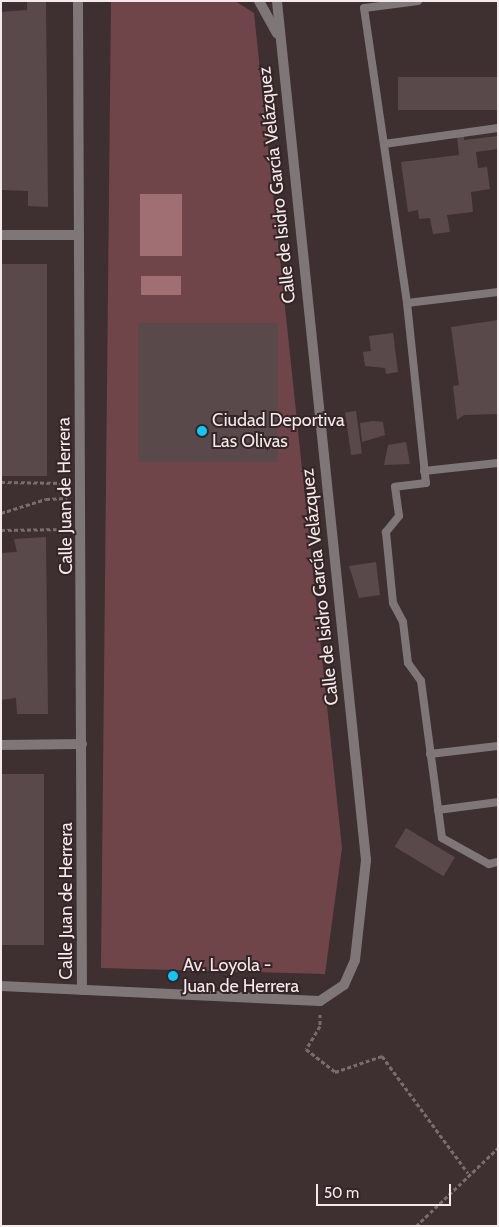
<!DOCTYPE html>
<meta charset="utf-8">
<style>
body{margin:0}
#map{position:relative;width:499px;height:1227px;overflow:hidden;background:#3e2f30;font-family:Cabin,sans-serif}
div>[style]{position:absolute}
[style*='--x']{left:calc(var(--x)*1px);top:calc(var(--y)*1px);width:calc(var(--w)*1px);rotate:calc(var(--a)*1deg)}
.green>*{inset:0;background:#704549}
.water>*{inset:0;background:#a06f73;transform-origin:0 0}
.building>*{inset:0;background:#5a494b;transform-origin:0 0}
.path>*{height:3px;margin-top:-1.5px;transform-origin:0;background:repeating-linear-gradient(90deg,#7a6c6d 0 4px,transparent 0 6.5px)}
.service>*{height:8px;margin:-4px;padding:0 4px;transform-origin:4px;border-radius:4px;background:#7f7677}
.minor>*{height:10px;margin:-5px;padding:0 5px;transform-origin:5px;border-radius:5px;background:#7f7677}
.dots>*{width:14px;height:14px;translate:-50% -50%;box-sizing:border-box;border:2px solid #342526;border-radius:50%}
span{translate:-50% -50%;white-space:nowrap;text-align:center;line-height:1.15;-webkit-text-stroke:4px #342526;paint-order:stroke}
.street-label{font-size:18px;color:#f5eaeb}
.poi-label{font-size:18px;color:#f5eaeb}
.left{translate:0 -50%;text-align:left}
.frame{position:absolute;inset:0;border:2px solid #f5eaeb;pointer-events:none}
.scale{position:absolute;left:316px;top:1184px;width:135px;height:22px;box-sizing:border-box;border:2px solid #f5eaeb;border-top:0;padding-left:6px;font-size:15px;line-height:18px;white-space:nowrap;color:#f5eaeb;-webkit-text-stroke:4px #342526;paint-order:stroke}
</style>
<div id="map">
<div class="green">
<i style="clip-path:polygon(111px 1px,235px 1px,254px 13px,342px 848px,325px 974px,101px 968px)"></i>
</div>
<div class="water">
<i style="left:140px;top:194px;width:42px;height:62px"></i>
<i style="left:181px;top:276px;width:19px;height:40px;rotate:90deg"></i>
</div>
<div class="building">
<i style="clip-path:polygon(27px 1px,46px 1px,48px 207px,28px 206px,28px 191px,1px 190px,1px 12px,27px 10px)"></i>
<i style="left:498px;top:77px;width:33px;height:100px;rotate:90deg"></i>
<i style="clip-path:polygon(464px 135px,464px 140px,498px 136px,498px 149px,476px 152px,478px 168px,487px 167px,490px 189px,471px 192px,473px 212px,447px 215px,450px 232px,433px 234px,430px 218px,419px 219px,418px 210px,408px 212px,401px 162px,459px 155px,457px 136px)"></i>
<i style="left:1px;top:264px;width:46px;height:212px"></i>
<i style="clip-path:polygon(498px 320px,498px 414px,464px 415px,457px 420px,453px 386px,459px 385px,451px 327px)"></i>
<i style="left:278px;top:323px;width:139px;height:140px;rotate:90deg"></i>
<i style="clip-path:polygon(393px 333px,398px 372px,386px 374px,385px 368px,365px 366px,363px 352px,371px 351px,369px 336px)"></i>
<i style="left:356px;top:411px;width:43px;height:11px;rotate:82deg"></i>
<i style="clip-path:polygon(373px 421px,383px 422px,385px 435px,362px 442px,360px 423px)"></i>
<i style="clip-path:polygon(406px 442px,410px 464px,384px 465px,388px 445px)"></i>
<i style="clip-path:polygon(46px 537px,48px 714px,17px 714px,16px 698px,1px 700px,1px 553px,17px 552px,14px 539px)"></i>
<i style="clip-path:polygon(376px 562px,380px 595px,359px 598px,349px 566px)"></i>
<i style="left:1px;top:774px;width:43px;height:171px"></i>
<i style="left:406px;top:828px;width:57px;height:22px;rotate:31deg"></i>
</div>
<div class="path">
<i style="--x:1;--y:482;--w:65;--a:0.9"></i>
<i style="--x:1;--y:513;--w:47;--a:-17.3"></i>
<i style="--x:46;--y:499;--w:21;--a:-3"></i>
<i style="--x:1;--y:530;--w:66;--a:-0.9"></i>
<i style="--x:320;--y:1014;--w:12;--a:90"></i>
<i style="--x:320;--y:1026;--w:27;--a:121"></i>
<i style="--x:306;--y:1049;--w:37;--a:38"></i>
<i style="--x:335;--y:1072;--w:50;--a:-18.8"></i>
<i style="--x:382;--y:1056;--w:145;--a:53.7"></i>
<i style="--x:416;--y:1226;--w:113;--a:-43.6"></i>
</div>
<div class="service">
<i style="--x:418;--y:1;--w:54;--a:172.6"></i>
<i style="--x:364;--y:8;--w:298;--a:81.7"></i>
<i style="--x:407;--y:303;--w:181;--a:84"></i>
<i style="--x:426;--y:483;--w:31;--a:173"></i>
<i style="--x:395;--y:487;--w:29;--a:82"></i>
<i style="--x:399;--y:516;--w:21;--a:129"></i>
<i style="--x:386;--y:532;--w:71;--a:84.4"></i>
<i style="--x:393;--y:603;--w:21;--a:62"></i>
<i style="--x:403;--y:622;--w:41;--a:83"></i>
<i style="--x:408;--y:663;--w:22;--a:54"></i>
<i style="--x:421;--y:681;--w:158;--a:82.4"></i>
<i style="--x:442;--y:838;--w:54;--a:29"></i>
<i style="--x:489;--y:864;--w:9;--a:-13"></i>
<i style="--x:384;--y:144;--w:115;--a:-8"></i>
<i style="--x:407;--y:303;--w:92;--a:-6.9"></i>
<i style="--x:424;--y:471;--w:74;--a:-6.2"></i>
<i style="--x:430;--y:754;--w:68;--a:-6.7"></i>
<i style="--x:438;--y:810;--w:61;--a:-7.6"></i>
</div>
<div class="minor">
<i style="--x:78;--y:1;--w:989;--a:89.77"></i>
<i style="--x:259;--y:1;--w:37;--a:61"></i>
<i style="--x:1;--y:235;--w:78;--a:0"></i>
<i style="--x:1;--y:745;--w:81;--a:-0.7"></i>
<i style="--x:1;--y:986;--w:319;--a:2.7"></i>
<i style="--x:320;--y:1001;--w:29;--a:-34"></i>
<i style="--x:344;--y:985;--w:27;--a:-66"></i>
<i style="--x:355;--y:960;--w:101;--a:-83.7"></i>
<i style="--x:366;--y:860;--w:864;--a:-95.92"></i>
</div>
<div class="dots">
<i style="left:202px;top:431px;background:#0bcafa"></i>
<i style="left:173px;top:976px;background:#0bcafa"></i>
</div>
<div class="street-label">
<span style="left:277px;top:185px;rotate:-96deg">Calle de Isidro García Velázquez</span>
<span style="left:65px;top:496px;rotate:-91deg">Calle Juan de Herrera</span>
<span style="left:320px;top:587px;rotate:-96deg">Calle de Isidro García Velázquez</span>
<span style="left:66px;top:901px;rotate:-90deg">Calle Juan de Herrera</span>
</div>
<div class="poi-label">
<span class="left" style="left:212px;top:431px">Ciudad Deportiva<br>Las Olivas</span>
<span class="left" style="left:183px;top:976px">Av. Loyola -<br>Juan de Herrera</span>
</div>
<div class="frame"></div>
<div class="scale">50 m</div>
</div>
